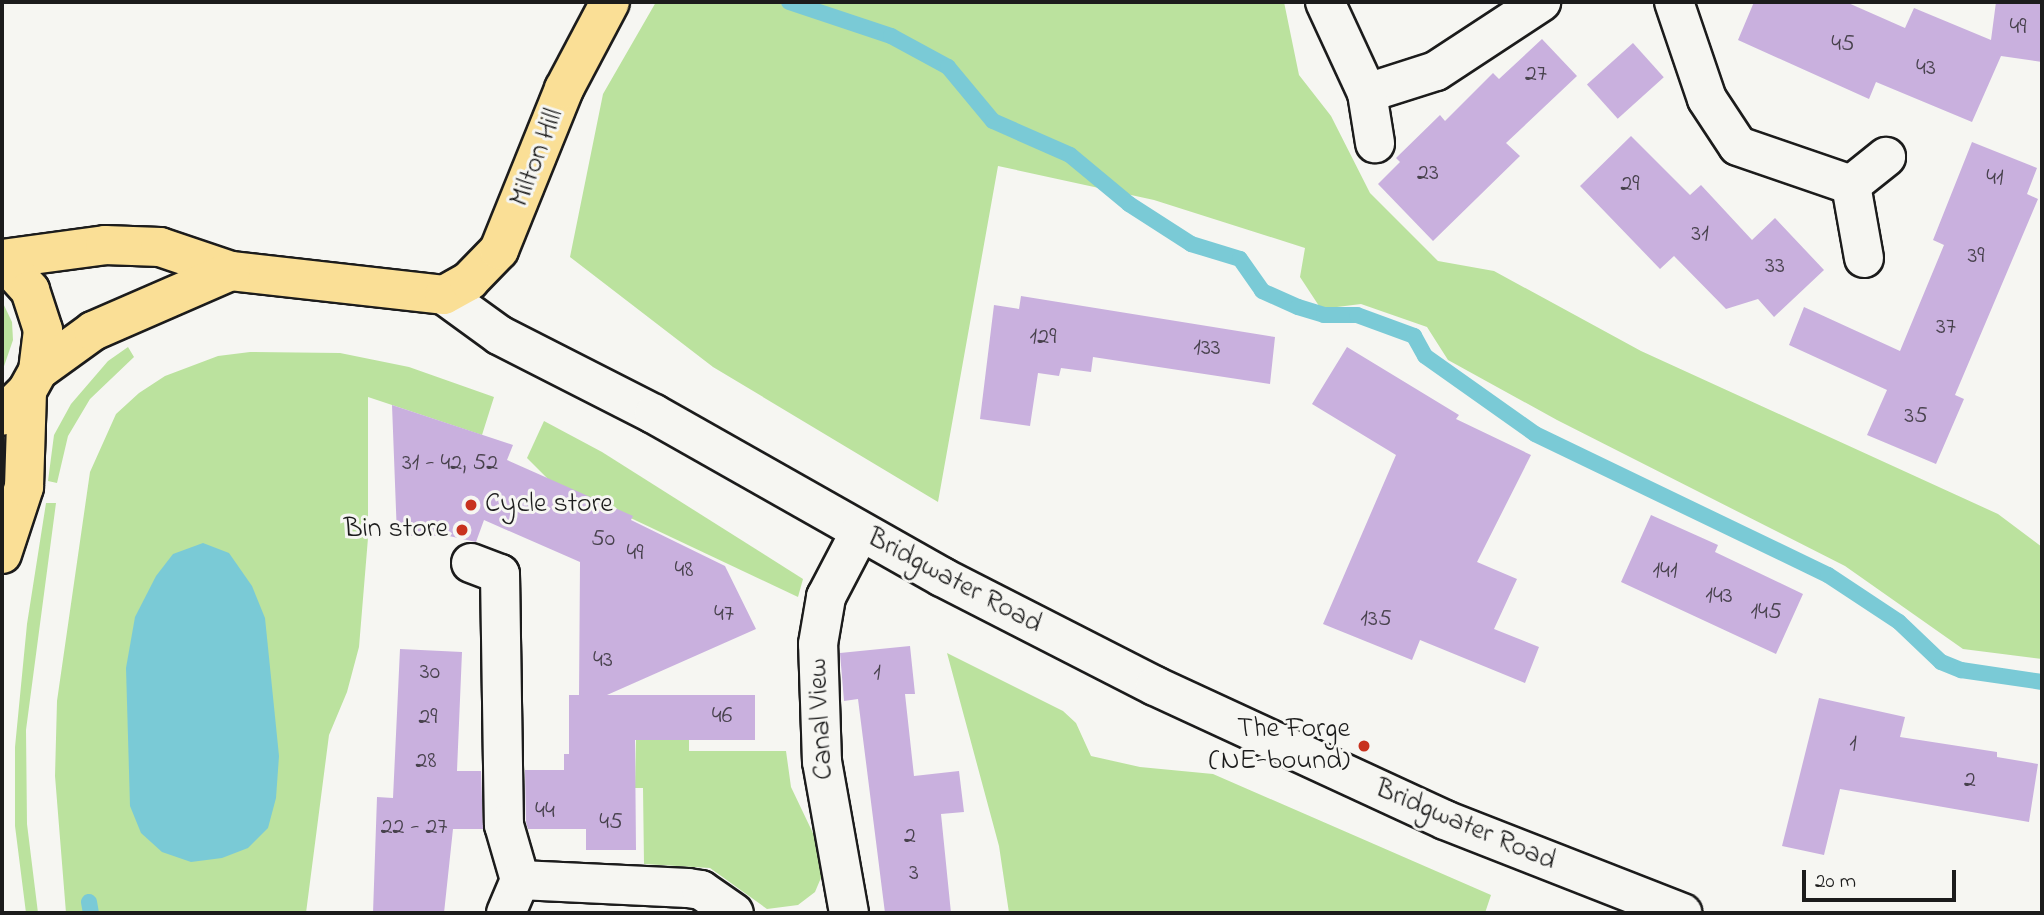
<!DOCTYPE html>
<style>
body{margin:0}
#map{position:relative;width:2044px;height:915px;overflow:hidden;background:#f6f6f2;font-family:"Indie Flower",sans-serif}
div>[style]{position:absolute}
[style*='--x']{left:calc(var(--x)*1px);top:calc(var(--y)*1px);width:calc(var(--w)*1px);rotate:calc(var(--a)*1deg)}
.green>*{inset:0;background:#bbe29e}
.water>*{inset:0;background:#7acad6}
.stream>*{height:16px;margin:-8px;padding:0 8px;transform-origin:8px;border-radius:8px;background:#7acad6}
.building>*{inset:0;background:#c9b0de;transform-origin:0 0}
.roads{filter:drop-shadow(2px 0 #1c1c1c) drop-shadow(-2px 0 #1c1c1c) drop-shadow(0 2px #1c1c1c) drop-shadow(0 -2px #1c1c1c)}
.minor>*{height:38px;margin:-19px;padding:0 19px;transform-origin:19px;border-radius:19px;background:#f6f6f2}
.major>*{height:38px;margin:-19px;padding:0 19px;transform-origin:19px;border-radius:19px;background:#fadf96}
.dots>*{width:19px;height:19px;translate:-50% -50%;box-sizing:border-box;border:4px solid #f6f6f2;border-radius:50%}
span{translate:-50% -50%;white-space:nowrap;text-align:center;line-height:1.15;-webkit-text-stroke:6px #f6f6f2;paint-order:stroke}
.number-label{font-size:24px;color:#47414c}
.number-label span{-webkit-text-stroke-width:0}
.street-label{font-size:28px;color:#1c1c1c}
.poi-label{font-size:28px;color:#1c1c1c}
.left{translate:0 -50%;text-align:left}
.right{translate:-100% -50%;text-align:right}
.frame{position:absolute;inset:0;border:4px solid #1c1c1c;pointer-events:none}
.scale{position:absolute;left:1802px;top:870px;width:154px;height:32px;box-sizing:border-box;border:4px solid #1c1c1c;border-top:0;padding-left:9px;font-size:21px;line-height:24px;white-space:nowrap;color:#1c1c1c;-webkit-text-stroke:5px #f6f6f2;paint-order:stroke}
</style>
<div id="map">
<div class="green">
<i style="clip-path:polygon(656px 2px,1284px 2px,1299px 75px,1331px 116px,1370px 193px,1438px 261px,1494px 271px,1641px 351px,1998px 514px,2042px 547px,2042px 659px,1963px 649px,1845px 566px,1557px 420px,1448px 360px,1427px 327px,1361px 304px,1321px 309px,1300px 277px,1305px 248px,1154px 200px,998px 166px,938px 502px,713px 367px,570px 257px,603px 94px)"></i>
<i style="clip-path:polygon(2px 301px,12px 322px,13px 340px,2px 372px)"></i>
<i style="clip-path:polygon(128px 347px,134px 357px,90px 399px,68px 436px,57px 483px,48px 481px,54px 435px,71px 404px,108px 361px)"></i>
<i style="clip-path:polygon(250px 352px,340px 353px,409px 367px,494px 397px,482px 435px,368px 397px,368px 538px,359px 647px,347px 692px,329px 735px,306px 913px,66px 913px,55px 776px,57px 701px,90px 472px,116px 414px,139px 393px,165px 376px,218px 356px)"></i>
<i style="clip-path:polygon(544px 421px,602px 452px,803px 579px,798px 597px,548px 479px,527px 458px)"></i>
<i style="clip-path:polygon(46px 503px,56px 503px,26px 730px,27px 824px,38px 913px,26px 913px,15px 826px,15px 747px,27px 624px)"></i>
<i style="clip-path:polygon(947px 653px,1063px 711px,1076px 723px,1091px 756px,1140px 767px,1213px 774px,1491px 895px,1485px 913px,1009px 913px,999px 846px)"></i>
<i style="clip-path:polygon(636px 740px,689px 740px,689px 751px,786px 751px,791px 787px,821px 850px,823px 873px,815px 892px,798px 905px,767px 909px,710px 868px,644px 864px,643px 788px,635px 788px)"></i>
</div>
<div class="water">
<i style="clip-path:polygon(203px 543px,229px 553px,252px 586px,265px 618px,279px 756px,276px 798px,268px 828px,248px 848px,222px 858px,191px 862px,162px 852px,141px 833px,130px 806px,126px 668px,135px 617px,156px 576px,173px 554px)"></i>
</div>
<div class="stream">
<i style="--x:789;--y:2;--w:108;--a:18.4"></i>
<i style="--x:891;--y:36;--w:65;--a:28.5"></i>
<i style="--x:948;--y:67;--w:70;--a:50.2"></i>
<i style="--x:993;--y:121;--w:84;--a:23.8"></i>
<i style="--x:1070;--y:155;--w:77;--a:39.7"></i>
<i style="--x:1129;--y:204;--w:74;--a:32.8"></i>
<i style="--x:1191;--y:244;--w:51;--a:17"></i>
<i style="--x:1240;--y:259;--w:39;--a:55"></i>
<i style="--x:1262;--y:291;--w:39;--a:24"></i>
<i style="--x:1298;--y:307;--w:27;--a:17"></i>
<i style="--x:1324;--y:315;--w:33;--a:0"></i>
<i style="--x:1357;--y:315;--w:61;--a:20.2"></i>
<i style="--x:1414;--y:336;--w:23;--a:61"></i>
<i style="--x:1425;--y:356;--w:135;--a:35.3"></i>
<i style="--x:1535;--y:434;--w:325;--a:25.7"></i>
<i style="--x:1828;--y:575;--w:85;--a:33.5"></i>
<i style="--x:1899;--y:622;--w:58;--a:43.6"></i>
<i style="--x:1941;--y:662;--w:22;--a:22"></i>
<i style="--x:1961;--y:670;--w:82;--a:8.4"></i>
<i style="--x:89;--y:902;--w:11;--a:80"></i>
</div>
<div class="building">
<i style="clip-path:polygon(1754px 2px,1846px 2px,1905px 28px,1914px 8px,1991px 40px,1996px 2px,2042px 2px,2042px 62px,2001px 56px,1972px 122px,1876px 82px,1869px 99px,1738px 40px)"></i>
<i style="clip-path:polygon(1542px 39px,1577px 76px,1506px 143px,1520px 156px,1433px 241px,1378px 184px,1400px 162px,1396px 158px,1440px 115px,1445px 121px,1493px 73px,1499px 79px)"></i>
<i style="left:1633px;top:43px;width:46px;height:62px;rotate:48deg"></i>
<i style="clip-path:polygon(1631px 136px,1690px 195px,1701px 185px,1752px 240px,1775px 218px,1824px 270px,1774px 317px,1758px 299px,1726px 309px,1674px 256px,1660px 269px,1580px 186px)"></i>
<i style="clip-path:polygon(1972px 142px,2037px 168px,2027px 194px,2038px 199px,1955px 395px,1964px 399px,1936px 464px,1867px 435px,1887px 390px,1789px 345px,1804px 307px,1900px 351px,1944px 245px,1933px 240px)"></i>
<i style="clip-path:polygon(1021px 296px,1275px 337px,1270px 384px,1093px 357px,1091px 372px,1061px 368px,1059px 376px,1038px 373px,1030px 426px,980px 419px,994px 305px,1019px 309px)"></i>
<i style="clip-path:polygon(1347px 347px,1459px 415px,1456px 419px,1531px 455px,1477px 562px,1517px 579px,1494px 629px,1539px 647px,1525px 683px,1420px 640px,1412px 660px,1323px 624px,1396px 455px,1312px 404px)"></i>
<i style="clip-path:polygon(392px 405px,513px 445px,507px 460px,633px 516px,631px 520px,725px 566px,756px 629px,607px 695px,755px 695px,755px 740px,635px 740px,636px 850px,586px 850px,586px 829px,528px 829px,526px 822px,525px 770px,564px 770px,564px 754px,569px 754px,569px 695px,579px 695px,580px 562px,484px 520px,476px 542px,449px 536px,397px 536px)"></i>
<i style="clip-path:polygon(1651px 515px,1718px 545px,1715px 552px,1803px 594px,1776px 654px,1621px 582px)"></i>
<i style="clip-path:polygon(910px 646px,915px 694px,905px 694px,914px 776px,959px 771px,964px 812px,941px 814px,951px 913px,885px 913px,858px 699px,844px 701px,840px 653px)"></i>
<i style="clip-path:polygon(400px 649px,462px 652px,457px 771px,481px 771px,483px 829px,453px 829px,444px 913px,373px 913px,377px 797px,393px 798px)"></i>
<i style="clip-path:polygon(1819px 698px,1905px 717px,1900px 737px,1997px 752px,1997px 757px,2038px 764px,2029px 822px,1840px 789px,1824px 855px,1782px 846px)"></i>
</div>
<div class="roads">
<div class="minor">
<i style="--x:1325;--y:2;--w:100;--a:65.2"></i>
<i style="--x:1367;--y:93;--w:72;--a:-17.7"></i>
<i style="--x:1436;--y:71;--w:126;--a:-33.3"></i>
<i style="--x:1674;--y:2;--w:102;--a:71.2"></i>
<i style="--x:1707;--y:99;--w:56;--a:56.6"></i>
<i style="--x:1738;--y:146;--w:120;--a:19"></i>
<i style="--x:1367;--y:93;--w:51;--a:80.9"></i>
<i style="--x:1864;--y:258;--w:74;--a:-100.1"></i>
<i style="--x:1851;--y:185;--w:45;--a:-38.7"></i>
<i style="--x:444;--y:295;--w:68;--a:36"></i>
<i style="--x:499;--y:335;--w:174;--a:27"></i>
<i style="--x:654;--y:414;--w:331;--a:29.5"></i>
<i style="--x:942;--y:577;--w:239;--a:27.1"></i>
<i style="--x:1155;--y:686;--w:319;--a:24.8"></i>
<i style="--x:1445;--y:820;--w:255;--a:21.4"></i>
<i style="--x:471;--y:563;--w:31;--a:21"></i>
<i style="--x:500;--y:574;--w:251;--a:89.1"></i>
<i style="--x:504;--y:825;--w:57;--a:73.8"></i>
<i style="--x:520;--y:880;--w:36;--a:113"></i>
<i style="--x:520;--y:880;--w:168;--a:2.7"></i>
<i style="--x:688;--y:888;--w:13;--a:9"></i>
<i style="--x:701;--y:890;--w:40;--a:34.9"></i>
<i style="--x:849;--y:913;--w:153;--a:-100.1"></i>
<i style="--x:822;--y:762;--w:118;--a:-91.9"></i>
<i style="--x:818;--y:644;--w:48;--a:-80.3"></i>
<i style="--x:826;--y:597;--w:73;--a:-62.4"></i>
</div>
<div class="major">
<i style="--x:2;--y:259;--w:104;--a:-7.7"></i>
<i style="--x:105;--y:245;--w:55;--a:2.1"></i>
<i style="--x:160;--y:247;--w:75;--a:18.7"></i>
<i style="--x:231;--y:271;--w:214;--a:6.4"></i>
<i style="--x:444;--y:295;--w:29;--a:-29"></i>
<i style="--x:469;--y:281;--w:43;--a:-45.9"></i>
<i style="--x:499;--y:250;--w:174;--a:-68"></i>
<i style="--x:564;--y:89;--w:98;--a:-62.1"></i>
<i style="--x:2;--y:259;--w:42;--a:47.9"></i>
<i style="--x:30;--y:290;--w:42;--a:72"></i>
<i style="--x:43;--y:330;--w:41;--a:97"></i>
<i style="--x:38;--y:371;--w:23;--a:119"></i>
<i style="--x:27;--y:391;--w:35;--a:135"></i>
<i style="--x:38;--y:371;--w:68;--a:-36"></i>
<i style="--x:93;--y:331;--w:150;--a:-23.5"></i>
<i style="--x:2;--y:554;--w:71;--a:-71.8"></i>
<i style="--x:24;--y:487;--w:96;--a:-88.2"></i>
</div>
</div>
<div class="dots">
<i style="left:471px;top:505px;background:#c8321e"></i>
<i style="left:462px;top:530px;background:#c8321e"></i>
<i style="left:1364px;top:746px;background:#c8321e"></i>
</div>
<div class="number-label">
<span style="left:2018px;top:28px">49</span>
<span style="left:1843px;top:45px">45</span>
<span style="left:1926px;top:69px">43</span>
<span style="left:1536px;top:75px">27</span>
<span style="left:1428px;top:174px">23</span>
<span style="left:1995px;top:179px">41</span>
<span style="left:1630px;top:185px">29</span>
<span style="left:1700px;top:235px">31</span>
<span style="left:1976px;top:257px">39</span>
<span style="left:1775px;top:267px">33</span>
<span style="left:1946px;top:328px">37</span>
<span style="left:1043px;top:338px">129</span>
<span style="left:1207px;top:349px">133</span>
<span style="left:1916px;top:417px">35</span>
<span style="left:450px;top:464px">31 - 42, 52</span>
<span style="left:603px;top:540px">50</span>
<span style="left:635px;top:554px">49</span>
<span style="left:684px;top:571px">48</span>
<span style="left:1665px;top:572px">141</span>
<span style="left:1719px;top:597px">143</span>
<span style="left:1766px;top:613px">145</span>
<span style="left:724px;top:615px">47</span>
<span style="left:1376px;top:620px">135</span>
<span style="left:603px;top:661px">43</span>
<span style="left:430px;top:673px">30</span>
<span style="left:877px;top:674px">1</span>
<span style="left:722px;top:717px">46</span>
<span style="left:428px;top:718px">29</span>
<span style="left:1853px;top:745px">1</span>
<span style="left:426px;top:762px">28</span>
<span style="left:1970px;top:781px">2</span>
<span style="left:545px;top:812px">44</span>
<span style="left:611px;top:823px">45</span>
<span style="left:414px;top:828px">22 - 27</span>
<span style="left:910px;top:837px">2</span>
<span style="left:914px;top:874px">3</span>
</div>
<div class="street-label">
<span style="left:538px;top:158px;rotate:-69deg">Milton Hill</span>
<span style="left:954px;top:582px;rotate:28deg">Bridgwater Road</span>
<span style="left:822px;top:719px;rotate:-93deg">Canal View</span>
<span style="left:1465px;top:826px;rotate:23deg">Bridgwater Road</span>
</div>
<div class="poi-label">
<span class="left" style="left:485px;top:505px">Cycle store</span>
<span class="right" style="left:448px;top:530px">Bin store</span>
<span class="right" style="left:1350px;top:746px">The Forge<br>(NE-bound)</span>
</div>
<div class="frame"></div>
<div class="scale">20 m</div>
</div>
